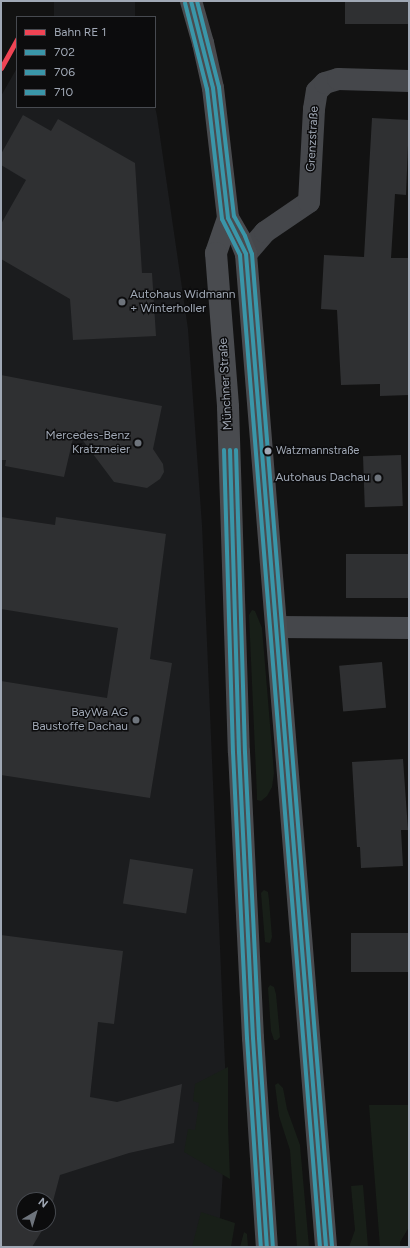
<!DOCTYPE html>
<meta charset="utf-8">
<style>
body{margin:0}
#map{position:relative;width:410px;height:1248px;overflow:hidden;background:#121212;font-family:Figtree,sans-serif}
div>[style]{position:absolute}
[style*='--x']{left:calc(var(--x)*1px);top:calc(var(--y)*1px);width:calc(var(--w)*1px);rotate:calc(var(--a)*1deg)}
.built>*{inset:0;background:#1b1c1e;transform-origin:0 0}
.green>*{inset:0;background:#181f18}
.building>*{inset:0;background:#2f3032;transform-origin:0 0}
.minor>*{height:22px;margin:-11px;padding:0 11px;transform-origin:11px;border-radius:11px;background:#45474b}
.secondary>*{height:22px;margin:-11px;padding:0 11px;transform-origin:11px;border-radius:11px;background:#494b4f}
.bus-1>*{height:4px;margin:-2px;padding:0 2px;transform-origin:2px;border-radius:2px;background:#3a96a9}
.bus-2>*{height:4px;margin:-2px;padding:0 2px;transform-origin:2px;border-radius:2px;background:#3a96a9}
.bus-3>*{height:4px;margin:-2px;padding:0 2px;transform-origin:2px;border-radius:2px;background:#3a96a9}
.rail-1>*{height:5px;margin:-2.5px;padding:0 2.5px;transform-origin:2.5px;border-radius:2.5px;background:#ef4454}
.dots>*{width:11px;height:11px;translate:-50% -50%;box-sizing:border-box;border:2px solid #0c0c0d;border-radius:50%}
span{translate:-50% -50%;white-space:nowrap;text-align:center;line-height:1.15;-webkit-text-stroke:3px #0c0c0d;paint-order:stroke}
.bus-label{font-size:11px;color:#a0a8b5}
.left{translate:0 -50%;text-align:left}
.street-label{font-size:12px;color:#a0a8b5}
.poi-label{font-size:12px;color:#a0a8b5}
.right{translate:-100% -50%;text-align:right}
.frame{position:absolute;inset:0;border:2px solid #a0a8b5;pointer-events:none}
.legend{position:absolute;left:16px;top:16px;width:140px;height:92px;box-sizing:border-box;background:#0c0c0d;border:1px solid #474a50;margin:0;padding:5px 7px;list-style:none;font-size:12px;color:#a0a8b5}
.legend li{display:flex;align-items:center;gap:8px;height:20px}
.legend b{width:20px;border:1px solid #474a50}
.north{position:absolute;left:16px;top:1192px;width:40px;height:40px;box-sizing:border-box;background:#0c0c0d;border:1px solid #474a50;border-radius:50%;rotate:38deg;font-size:11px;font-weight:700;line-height:16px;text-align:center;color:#a0a8b5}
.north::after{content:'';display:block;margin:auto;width:14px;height:18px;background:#6e747c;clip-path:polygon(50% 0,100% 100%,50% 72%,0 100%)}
</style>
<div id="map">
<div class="built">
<i style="left:54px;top:1px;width:81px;height:18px"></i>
<i style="clip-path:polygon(evenodd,17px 68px,17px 107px,155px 107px,157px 116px,188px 329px,202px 525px,227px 1111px,218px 1247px,1px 1247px,1px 96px,17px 68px,24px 1200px,48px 1200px,48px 1224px,24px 1224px,24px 1200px)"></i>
</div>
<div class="green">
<i style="clip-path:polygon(252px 610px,255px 611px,262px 628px,274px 773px,272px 787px,267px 796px,261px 801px,257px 800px,257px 796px,249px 615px)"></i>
<i style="clip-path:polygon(264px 890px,268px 892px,269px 900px,272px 937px,270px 943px,265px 942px,261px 893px)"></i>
<i style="clip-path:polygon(270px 985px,274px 987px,276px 994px,280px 1037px,277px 1040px,274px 1040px,271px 1031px,268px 988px)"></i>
<i style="clip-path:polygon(228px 1067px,228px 1125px,230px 1179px,184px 1152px,188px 1129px,195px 1130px,199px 1103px,193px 1101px,195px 1084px)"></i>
<i style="clip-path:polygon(278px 1083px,283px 1088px,287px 1109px,300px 1145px,309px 1247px,297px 1247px,290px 1150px,279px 1116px,275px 1085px)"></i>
<i style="clip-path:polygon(369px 1105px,409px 1105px,409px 1227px,400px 1242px,400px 1247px,380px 1247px)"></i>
<i style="clip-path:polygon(363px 1185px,368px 1247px,349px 1247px,355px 1230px,351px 1186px)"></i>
<i style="clip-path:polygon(201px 1212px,235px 1223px,231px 1247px,192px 1247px)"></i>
<i style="clip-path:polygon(244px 1232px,247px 1234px,248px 1247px,240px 1247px)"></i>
</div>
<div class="building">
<i style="left:345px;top:1px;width:64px;height:23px"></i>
<i style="clip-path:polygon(23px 115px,51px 131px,58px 119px,135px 163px,142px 273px,152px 273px,156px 336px,73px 340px,70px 299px,1px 259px,1px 224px,26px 180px,1px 165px,1px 154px)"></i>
<i style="clip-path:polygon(372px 118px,409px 120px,406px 195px,395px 194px,391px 258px,409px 258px,409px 395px,380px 396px,380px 384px,341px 385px,337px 310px,321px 309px,324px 255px,364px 257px)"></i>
<i style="clip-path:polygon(1px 375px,162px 406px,153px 449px,163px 464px,164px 472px,160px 479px,147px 488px,114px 482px,75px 430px,64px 477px,5px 466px,6px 460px,1px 460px)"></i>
<i style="left:401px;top:455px;width:51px;height:38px;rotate:88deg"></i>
<i style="clip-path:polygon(1px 517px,55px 525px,56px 517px,166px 534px,150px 659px,172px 663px,150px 798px,1px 775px,1px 681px,107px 698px,118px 628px,1px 609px)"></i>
<i style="left:346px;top:554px;width:63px;height:44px"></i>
<i style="left:382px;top:662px;width:46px;height:43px;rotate:85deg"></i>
<i style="clip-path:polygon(403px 759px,408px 830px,401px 830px,403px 866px,361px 868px,360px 847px,357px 847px,352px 762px)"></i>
<i style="left:130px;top:859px;width:64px;height:45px;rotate:9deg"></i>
<i style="left:409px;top:933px;width:39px;height:58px;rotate:90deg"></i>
<i style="clip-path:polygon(1px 935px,123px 951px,114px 1024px,98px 1022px,90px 1097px,117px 1102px,182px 1084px,174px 1143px,129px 1153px,60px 1175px,48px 1220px,48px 1200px,24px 1200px,24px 1224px,46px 1224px,32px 1247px,1px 1247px)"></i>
</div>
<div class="minor">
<i style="--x:246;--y:254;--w:29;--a:-49"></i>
<i style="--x:265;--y:232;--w:53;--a:-34.3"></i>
<i style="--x:309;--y:202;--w:93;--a:-86.9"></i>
<i style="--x:314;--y:109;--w:18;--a:-81"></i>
<i style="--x:317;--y:91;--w:11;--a:-45"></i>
<i style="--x:325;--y:83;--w:14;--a:-17"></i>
<i style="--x:338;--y:79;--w:71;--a:1.6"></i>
<i style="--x:277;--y:627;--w:132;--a:0.4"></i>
</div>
<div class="secondary">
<i style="--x:191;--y:1;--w:44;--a:74.1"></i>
<i style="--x:203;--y:43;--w:46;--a:77.5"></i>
<i style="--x:213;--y:88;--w:131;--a:83.4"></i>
<i style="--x:228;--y:218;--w:24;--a:60"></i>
<i style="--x:240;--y:239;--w:16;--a:68"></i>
<i style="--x:246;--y:254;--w:996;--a:85.39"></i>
<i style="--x:228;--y:218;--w:37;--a:109"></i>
<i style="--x:216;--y:253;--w:154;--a:85.5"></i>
<i style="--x:228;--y:407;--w:345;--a:88.2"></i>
<i style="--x:239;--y:752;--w:286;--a:87.2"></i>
<i style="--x:253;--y:1038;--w:209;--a:86.2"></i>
</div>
<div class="bus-1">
<i style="--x:191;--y:1;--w:90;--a:75.8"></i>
<i style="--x:213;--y:88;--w:131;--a:83.4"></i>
<i style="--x:228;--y:218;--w:40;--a:63.4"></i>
<i style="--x:246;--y:254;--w:996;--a:85.39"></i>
<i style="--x:230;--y:450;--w:302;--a:88.3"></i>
<i style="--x:239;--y:752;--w:286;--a:87.2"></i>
<i style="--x:253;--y:1038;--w:209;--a:86.2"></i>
</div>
<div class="bus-2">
<i style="--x:185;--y:3;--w:89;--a:75.7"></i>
<i style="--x:207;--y:89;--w:131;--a:83.4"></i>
<i style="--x:222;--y:219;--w:40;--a:63.4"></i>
<i style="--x:240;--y:255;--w:995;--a:85.39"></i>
<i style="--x:224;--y:450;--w:302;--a:88.3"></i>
<i style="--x:233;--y:752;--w:286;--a:87.2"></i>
<i style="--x:247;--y:1038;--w:209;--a:86.2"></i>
</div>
<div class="bus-3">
<i style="--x:197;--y:1;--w:89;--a:75.7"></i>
<i style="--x:219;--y:87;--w:130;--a:83.4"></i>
<i style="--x:234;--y:216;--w:23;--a:61"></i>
<i style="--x:245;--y:236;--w:19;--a:69"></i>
<i style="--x:252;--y:254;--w:996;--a:85.39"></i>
<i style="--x:236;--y:450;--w:302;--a:88.3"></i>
<i style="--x:245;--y:752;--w:286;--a:87.2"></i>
<i style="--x:259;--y:1038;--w:209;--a:86.2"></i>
</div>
<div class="rail-1">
<i style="--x:1;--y:68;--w:33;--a:-61"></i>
</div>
<div class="dots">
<i style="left:122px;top:302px;background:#6e747c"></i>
<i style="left:138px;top:443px;background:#6e747c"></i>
<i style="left:268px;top:451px;background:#a0a8b5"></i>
<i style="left:378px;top:478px;background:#6e747c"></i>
<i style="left:136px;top:720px;background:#6e747c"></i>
</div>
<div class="bus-label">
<span class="left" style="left:276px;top:451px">Watzmannstraße</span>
</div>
<div class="street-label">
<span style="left:313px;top:139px;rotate:-87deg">Grenzstraße</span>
<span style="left:226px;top:384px;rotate:-93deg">Münchner Straße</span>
</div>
<div class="poi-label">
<span class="left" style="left:130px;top:302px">Autohaus Widmann<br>+ Winterholler</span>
<span class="right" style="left:130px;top:443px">Mercedes-Benz<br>Kratzmeier</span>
<span class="right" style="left:370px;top:478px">Autohaus Dachau</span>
<span class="right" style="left:128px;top:720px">BayWa AG<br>Baustoffe Dachau</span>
</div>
<div class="frame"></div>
<ul class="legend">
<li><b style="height:5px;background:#ef4454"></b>Bahn RE 1</li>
<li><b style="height:5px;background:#3a96a9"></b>702</li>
<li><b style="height:5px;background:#3a96a9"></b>706</li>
<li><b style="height:5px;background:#3a96a9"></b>710</li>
</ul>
<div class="north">N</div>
</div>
